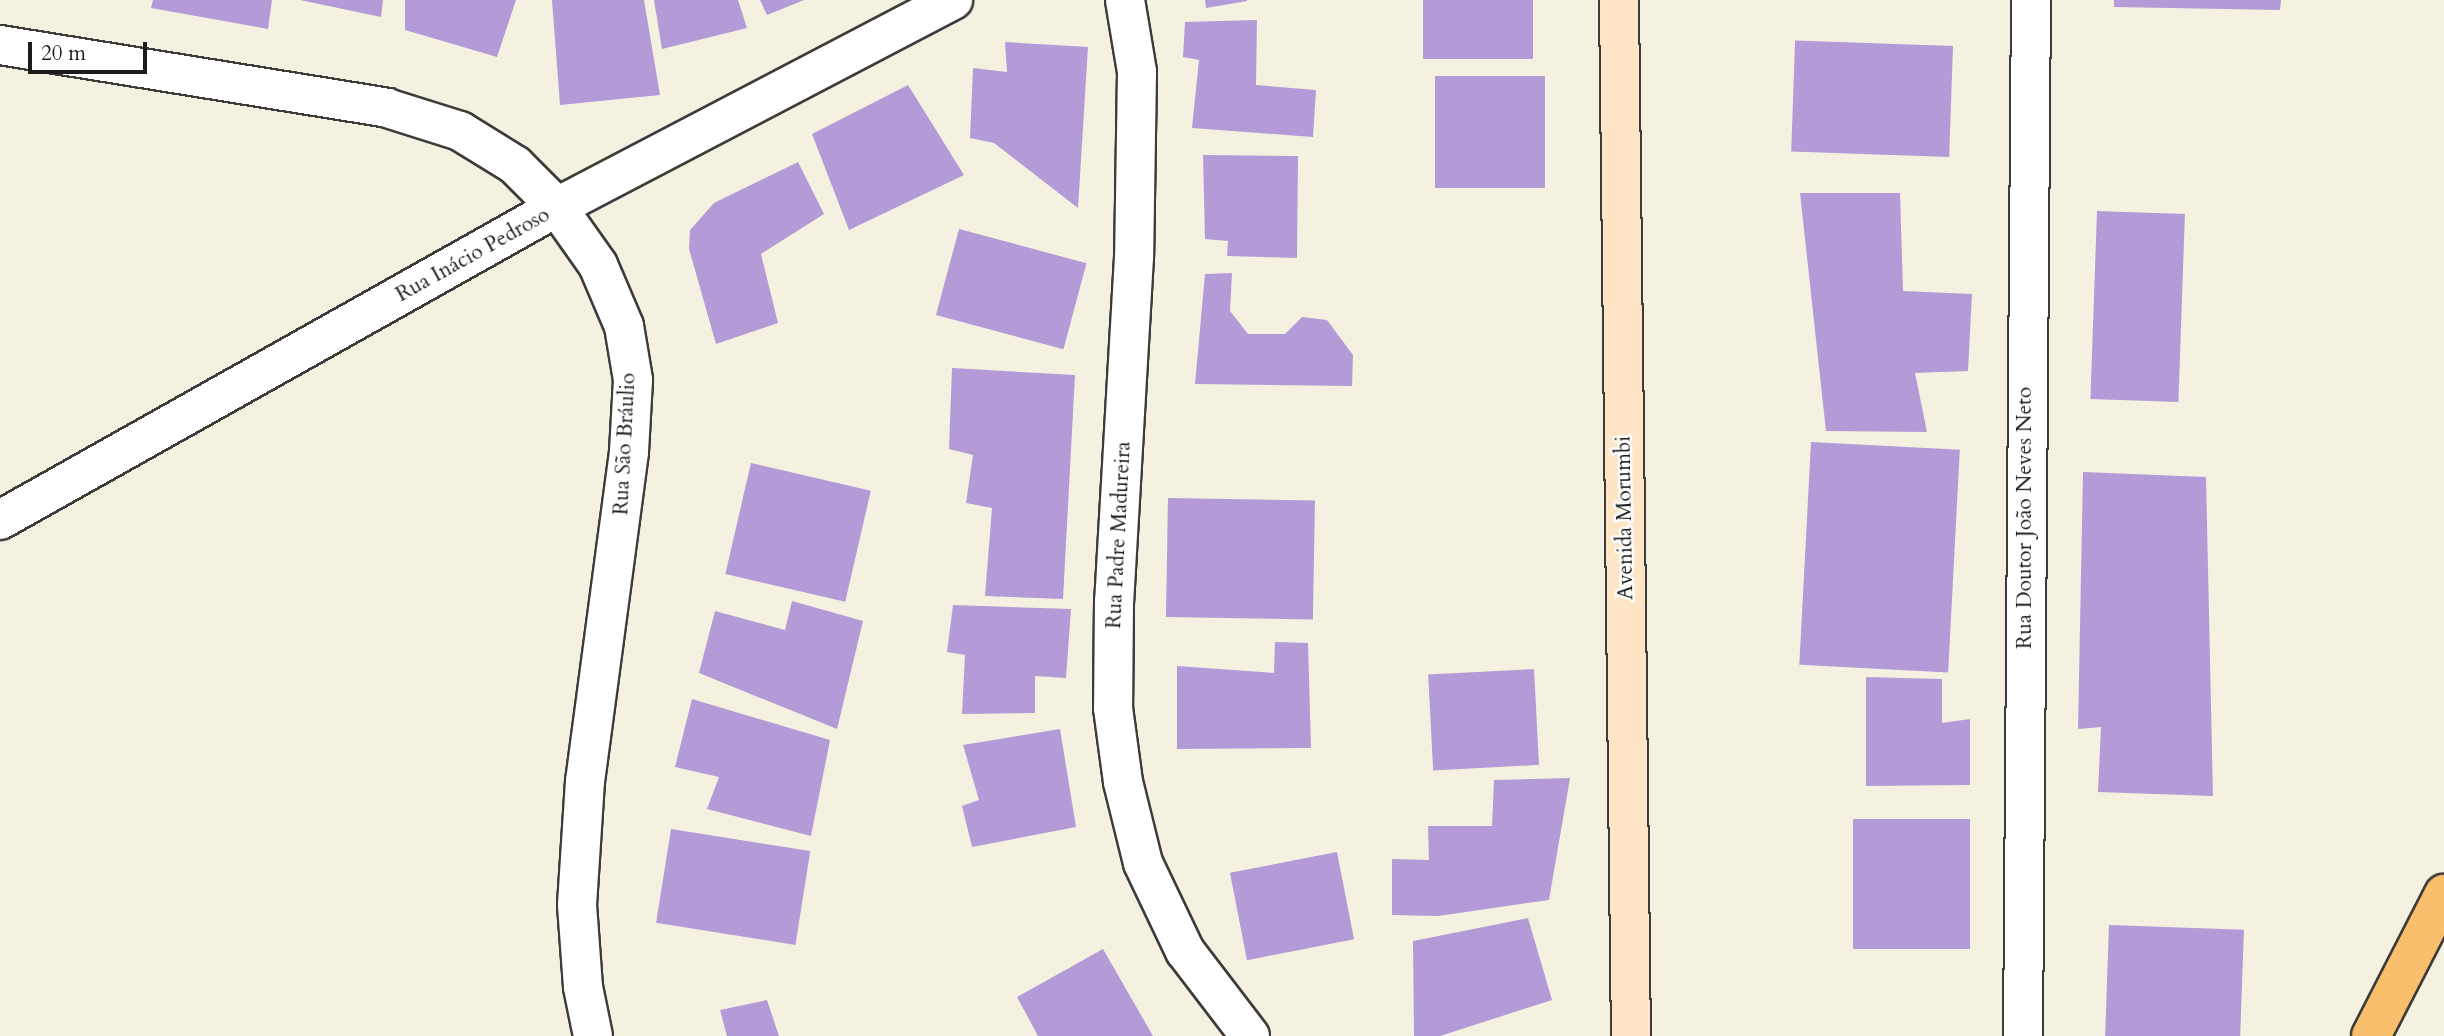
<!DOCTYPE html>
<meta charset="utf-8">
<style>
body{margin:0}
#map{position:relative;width:2444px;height:1036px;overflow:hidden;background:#f5f1e1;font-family:Cardo,serif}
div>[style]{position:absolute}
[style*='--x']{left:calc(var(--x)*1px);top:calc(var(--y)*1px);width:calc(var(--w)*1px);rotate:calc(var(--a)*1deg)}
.building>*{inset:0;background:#b29bd6;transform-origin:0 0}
.roads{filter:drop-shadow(2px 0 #3d3c3a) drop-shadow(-2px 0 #3d3c3a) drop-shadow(0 2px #3d3c3a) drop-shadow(0 -2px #3d3c3a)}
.minor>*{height:38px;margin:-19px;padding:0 19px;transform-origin:19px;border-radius:19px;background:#fff}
.secondary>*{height:38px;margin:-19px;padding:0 19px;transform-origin:19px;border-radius:19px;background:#fde5c5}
.primary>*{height:38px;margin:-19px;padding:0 19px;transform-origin:19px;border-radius:19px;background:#f9bf6d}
span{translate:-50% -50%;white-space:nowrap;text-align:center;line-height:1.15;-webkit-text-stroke:5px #fff;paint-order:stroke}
.street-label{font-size:21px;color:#1c1c1c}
.scale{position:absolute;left:28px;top:42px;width:119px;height:32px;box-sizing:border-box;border:4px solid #1c1c1c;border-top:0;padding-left:9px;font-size:21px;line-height:24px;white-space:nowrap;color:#1c1c1c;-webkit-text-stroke:5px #fff;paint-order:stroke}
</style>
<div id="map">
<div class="building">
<i style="clip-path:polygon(153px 0,272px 0,268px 29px,151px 8px)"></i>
<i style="clip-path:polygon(300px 0,383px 0,381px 17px)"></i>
<i style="clip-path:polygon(405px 0,516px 0,497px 57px,405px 30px)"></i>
<i style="clip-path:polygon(552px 0,644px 0,660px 95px,560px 105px)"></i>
<i style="clip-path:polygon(654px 0,738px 0,747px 28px,662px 49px)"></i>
<i style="clip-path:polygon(760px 0,804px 0,767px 15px)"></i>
<i style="clip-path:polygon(1205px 0,1247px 0,1247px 1px,1206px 8px)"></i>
<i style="left:1423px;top:0;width:110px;height:59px"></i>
<i style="clip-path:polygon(2114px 0,2281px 0,2280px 10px,2114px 7px)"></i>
<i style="clip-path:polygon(1257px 20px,1256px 85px,1316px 90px,1313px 137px,1192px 128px,1199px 60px,1183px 57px,1185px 22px)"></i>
<i style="clip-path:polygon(1005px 42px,1088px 47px,1078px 208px,994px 143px,970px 138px,973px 68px,1007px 72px)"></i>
<i style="left:1953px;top:46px;width:111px;height:158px;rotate:92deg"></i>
<i style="left:1545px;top:76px;width:112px;height:110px;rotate:90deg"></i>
<i style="clip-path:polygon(908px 85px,964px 175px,849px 230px,812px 134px)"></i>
<i style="clip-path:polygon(1203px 155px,1298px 156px,1297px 258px,1227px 256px,1228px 241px,1205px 239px)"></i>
<i style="clip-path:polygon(798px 162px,824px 214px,761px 254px,778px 323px,716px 344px,689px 249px,690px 230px,714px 203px)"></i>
<i style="clip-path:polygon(1800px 193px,1900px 193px,1903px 291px,1972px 294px,1968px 371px,1915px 373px,1927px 432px,1826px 431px)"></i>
<i style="left:2097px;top:211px;width:88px;height:188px;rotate:2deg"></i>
<i style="left:959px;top:229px;width:132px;height:89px;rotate:15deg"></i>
<i style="clip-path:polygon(1232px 273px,1230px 311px,1248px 334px,1285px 334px,1302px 317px,1327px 320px,1353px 355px,1352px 386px,1195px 384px,1205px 274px)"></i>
<i style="clip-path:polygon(952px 368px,1075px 375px,1063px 599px,985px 596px,992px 508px,966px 503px,973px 455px,949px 449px)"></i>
<i style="left:1811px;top:442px;width:149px;height:223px;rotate:3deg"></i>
<i style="left:751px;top:463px;width:123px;height:114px;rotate:13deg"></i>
<i style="clip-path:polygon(2083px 472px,2206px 477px,2213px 796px,2098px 792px,2101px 727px,2078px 729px)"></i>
<i style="left:1168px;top:498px;width:147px;height:119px;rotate:1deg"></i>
<i style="clip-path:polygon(792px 601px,863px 621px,837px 729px,699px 673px,715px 611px,785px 630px)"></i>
<i style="clip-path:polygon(953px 605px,1071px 609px,1066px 678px,1035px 676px,1035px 713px,962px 714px,965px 655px,947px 652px)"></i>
<i style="clip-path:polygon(1275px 642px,1308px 643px,1311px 748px,1177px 749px,1177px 666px,1274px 673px)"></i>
<i style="left:1534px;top:669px;width:96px;height:106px;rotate:87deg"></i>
<i style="clip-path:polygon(1866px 677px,1942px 679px,1942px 723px,1970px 719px,1970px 785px,1866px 786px)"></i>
<i style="clip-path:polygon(692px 699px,830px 740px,811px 836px,707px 809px,719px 777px,675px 767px)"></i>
<i style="clip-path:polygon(1060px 729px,1076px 827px,972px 847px,962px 806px,979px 800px,963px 745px)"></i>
<i style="clip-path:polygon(1570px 778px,1549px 900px,1438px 916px,1392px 915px,1392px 859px,1429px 860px,1428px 826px,1492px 826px,1494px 780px)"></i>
<i style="left:1853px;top:819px;width:117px;height:130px"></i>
<i style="left:671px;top:829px;width:141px;height:95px;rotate:9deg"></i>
<i style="left:1337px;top:852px;width:89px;height:109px;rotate:79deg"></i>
<i style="clip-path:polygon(1528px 918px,1552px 1000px,1440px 1036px,1414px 1036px,1413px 941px)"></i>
<i style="left:2109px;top:925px;width:135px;height:111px;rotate:2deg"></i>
<i style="clip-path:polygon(1103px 949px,1153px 1036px,1038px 1036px,1017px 997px)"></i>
<i style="clip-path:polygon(767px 1000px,779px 1036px,727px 1036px,720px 1010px)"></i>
</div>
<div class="roads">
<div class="minor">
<i style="--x:1125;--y:0;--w:73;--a:80.5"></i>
<i style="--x:1137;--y:72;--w:185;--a:90.9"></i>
<i style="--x:1134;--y:257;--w:345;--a:93.3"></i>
<i style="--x:1114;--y:601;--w:107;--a:90.5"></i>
<i style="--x:1113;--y:708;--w:75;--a:82.3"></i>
<i style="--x:1123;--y:782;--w:83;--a:76.1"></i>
<i style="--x:1143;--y:863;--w:98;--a:64.5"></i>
<i style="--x:1185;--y:951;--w:107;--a:52.6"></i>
<i style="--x:0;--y:45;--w:392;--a:9.2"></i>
<i style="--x:387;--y:108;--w:77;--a:17.5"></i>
<i style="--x:460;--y:131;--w:65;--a:31.7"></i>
<i style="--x:515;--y:165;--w:59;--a:45"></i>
<i style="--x:557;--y:207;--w:71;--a:54.7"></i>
<i style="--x:598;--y:265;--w:66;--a:66.9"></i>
<i style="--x:624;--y:326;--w:55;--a:80.5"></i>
<i style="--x:633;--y:380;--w:72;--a:93.2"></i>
<i style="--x:629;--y:452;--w:332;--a:97.6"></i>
<i style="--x:585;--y:781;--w:124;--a:93.7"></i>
<i style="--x:577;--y:905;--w:82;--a:85.8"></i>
<i style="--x:583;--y:987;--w:50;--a:78.5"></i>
<i style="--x:0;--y:520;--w:639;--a:-29.33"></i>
<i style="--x:557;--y:207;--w:447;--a:-27.6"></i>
<i style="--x:2023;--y:1036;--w:1036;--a:-89.56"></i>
</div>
<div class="secondary">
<i style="--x:1619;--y:0;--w:1036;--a:89.34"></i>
</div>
<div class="primary">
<i style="--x:2371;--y:1036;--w:160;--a:-62.8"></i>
</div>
</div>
<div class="street-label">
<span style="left:473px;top:255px;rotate:-29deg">Rua Inácio Pedroso</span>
<span style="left:625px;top:444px;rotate:-87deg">Rua São Bráulio</span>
<span style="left:1625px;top:518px;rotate:-91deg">Avenida Morumbi</span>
<span style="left:2025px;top:518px;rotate:-90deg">Rua Doutor João Neves Neto</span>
<span style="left:1119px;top:535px;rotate:-87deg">Rua Padre Madureira</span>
</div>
<div class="scale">20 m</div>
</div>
